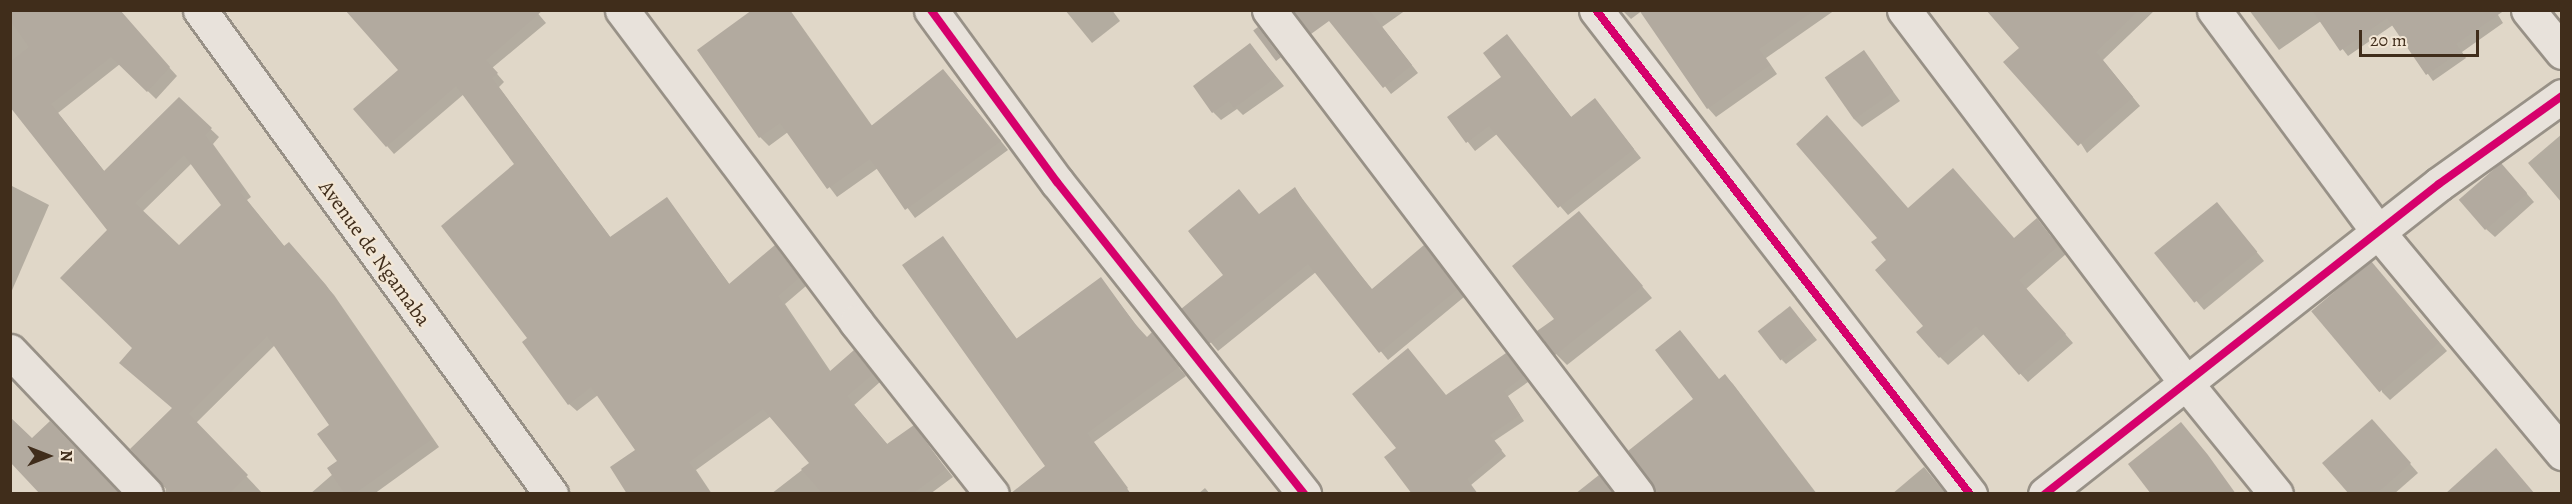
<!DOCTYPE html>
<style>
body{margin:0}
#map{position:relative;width:2572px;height:504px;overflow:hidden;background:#e0d7c8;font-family:Alegreya,serif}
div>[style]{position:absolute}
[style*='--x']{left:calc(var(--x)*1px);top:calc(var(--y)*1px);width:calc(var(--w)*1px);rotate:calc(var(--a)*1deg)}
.shadow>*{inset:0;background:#0003}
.building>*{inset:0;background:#b2aa9f;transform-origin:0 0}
.roads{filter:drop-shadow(2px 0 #989187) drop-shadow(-2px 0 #989187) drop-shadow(0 2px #989187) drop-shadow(0 -2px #989187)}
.street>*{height:33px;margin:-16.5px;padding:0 16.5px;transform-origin:16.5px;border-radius:16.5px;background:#e8e2db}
.secondary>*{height:33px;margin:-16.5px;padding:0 16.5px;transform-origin:16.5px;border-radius:16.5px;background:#e8e2db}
.cycleway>*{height:8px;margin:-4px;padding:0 4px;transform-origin:4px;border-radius:4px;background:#d6006c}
span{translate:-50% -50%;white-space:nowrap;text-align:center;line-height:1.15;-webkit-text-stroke:4.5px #f2e6d5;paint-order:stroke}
.street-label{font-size:21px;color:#402d1b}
.frame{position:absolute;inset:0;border:12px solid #402d1b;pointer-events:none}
.north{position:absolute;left:18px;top:426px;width:60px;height:60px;-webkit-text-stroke:4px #f2e6d5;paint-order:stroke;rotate:90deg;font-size:16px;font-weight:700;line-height:24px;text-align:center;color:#402d1b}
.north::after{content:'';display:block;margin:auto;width:21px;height:27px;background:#402d1b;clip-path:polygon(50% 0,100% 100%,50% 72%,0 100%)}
.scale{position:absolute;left:2359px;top:30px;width:120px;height:27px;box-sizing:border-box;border:3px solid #402d1b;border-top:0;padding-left:8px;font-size:18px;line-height:21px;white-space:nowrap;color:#402d1b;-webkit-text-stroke:4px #f2e6d5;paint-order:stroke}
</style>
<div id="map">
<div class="shadow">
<i style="clip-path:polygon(evenodd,10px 10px,117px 10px,177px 76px,156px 99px,120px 64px,58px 113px,105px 172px,179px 99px,219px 137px,213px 144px,251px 197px,247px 200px,285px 247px,297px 252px,334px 295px,439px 447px,374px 494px,310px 494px,333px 474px,339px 462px,331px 425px,275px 345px,196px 423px,263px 494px,165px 494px,166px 489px,131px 449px,174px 409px,134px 348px,109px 230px,10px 105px,10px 10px,192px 163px,223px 205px,179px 247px,142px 212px,192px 163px)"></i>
<i style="clip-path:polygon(535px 10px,546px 23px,492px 68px,504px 82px,499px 87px,611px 238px,667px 199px,730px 285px,775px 247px,806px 286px,785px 304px,831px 372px,854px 352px,880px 382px,854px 405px,888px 445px,913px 427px,953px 477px,930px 494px,771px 494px,811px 463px,771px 416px,696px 470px,712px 494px,630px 494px,637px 451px,598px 395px,577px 411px,569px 404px,529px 338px,516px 165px,464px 94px,394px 154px,387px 146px,400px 71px)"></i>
<i style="clip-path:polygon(754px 10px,790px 10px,873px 127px,952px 80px,1008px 150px,915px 218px,878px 168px,837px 197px,788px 132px,769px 146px,760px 137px)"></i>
<i style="clip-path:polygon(1065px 10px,1112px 10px,1120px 21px,1092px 43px)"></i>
<i style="clip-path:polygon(1326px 10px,1406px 10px,1382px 27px,1418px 73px,1391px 94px)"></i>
<i style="clip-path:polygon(1622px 10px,1643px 10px,1631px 19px)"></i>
<i style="clip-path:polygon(1706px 10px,1835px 10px,1766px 58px,1777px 74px,1716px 117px,1708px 108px)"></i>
<i style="clip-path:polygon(1988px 10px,2155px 10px,2103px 60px,2140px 106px,2087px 153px,2021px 48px)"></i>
<i style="clip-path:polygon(2249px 10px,2495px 10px,2503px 23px,2462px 52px,2466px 58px,2433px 81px,2393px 25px,2348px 56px,2321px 21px,2279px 50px)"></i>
<i style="clip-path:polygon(1507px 36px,1572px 118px,1595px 100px,1641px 158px,1568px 215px,1497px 134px,1475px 151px,1449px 118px,1503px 77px)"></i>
<i style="clip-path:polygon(1250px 45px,1284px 86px,1243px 115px,1237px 109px,1221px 120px,1213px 112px)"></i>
<i style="clip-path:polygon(1864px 52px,1900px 101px,1862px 127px,1854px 119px)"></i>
<i style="clip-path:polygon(2562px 134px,2562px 203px,2528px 163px)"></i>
<i style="clip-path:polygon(2509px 173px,2534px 202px,2495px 237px,2486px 229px)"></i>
<i style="clip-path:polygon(10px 185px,49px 205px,10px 295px)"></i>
<i style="clip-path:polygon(1295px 189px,1372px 290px,1424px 247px,1464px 297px,1388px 360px,1316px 272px,1218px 351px,1183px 309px,1225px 275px,1260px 215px)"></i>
<i style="clip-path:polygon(1908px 210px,2014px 240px,2037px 220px,2066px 254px,2026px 289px,2073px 343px,2028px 382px,1984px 334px,1948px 365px,1940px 357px,1888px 260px)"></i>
<i style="clip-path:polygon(2225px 213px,2264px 261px,2204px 310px,2157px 254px)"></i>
<i style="clip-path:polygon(1589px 224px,1652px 298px,1567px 365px,1556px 354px,1556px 319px)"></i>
<i style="clip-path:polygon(943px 238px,1017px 339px,1101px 279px,1143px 334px,1147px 339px,1152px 334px,1186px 376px,1094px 442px,1128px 488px,1121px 494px,1048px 466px)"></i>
<i style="clip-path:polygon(2379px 272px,2447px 351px,2390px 400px,2382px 392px)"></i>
<i style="clip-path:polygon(1794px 312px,1817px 340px,1786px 364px,1782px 360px)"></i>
<i style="clip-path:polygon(1511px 360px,1528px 382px,1508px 396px,1524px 421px,1494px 441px,1506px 456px,1471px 485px,1398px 448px,1447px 396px)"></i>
<i style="clip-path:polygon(1725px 376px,1733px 384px,1817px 494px,1674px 494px,1720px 380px)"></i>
<i style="clip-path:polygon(2380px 429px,2418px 473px,2394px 494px,2350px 494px)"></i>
<i style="clip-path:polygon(1924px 467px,1946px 494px,1892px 494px)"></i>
<i style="clip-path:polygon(1205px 488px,1210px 494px,1198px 494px)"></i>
</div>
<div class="building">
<i style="clip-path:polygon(evenodd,10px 10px,120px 10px,170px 67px,147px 92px,111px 57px,51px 104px,104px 171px,179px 97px,212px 128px,205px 135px,244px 189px,240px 192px,284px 246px,289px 242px,326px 285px,432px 439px,354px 494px,345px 494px,327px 468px,337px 461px,317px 434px,329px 425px,267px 336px,189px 414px,248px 475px,229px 494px,172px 494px,130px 449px,172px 408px,119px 363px,132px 348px,60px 278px,107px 230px,10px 107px,10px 62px,29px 47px,10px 20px,10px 10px,184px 155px,221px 205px,179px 245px,135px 203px,184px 155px)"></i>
<i style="clip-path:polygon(345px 10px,543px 10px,486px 60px,498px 73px,492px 78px,610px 237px,667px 197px,729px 284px,775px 245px,799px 278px,778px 296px,829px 372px,854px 350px,873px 374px,847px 396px,887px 444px,914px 425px,946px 469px,912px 494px,823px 494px,801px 469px,809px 463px,763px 409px,689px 462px,711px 494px,627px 494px,610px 467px,635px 450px,591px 387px,568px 405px,522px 342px,527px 338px,441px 226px,514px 164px,456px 86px,386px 147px,353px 109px,398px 70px)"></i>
<i style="clip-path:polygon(752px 10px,789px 10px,871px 126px,943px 69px,1001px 141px,905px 210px,870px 159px,827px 189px,780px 123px,759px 138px,697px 50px)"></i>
<i style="clip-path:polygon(1293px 10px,1369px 10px,1412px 65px,1383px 88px,1329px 21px,1311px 34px)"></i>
<i style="clip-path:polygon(1639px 10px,1815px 10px,1759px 49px,1770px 65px,1707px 109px)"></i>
<i style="clip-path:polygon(1986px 10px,2139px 10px,2096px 52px,2133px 97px,2078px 146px,2003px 62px,2019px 48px)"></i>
<i style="clip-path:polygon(2312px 10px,2505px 10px,2456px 44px,2461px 51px,2426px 75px,2387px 18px,2340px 51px)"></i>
<i style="left:1258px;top:27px;width:38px;height:6px;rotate:53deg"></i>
<i style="clip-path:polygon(1507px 34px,1571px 117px,1595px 98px,1634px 149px,1558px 208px,1489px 126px,1466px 143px,1447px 117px,1501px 77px,1483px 53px)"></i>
<i style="clip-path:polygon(1250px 43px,1276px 77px,1234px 108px,1229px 101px,1212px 113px,1193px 86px)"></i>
<i style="left:1864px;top:50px;width:51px;height:48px;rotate:55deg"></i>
<i style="clip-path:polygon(1827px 115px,1908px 208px,1953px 168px,2014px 238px,2037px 218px,2058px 246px,2019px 280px,2066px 334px,2019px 375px,1976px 326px,1939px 358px,1916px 332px,1923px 326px,1875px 270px,1886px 260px,1871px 242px,1877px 238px,1796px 144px)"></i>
<i style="left:2501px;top:163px;width:40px;height:56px;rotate:49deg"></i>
<i style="clip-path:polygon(1295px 187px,1313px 217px,1372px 289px,1424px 245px,1458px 289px,1379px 353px,1308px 264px,1209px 344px,1181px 309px,1223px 275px,1188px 231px,1239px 189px,1259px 214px)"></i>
<i style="left:2217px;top:202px;width:64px;height:81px;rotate:51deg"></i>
<i style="clip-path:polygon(1579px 211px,1643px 286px,1555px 355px,1537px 331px,1554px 319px,1512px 266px)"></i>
<i style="clip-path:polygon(943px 236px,1016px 339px,1101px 277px,1135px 324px,1147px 337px,1152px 332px,1179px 367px,1087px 433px,1131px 494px,1010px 494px,1045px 466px,902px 265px)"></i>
<i style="left:2371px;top:261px;width:106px;height:78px;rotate:50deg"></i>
<i style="left:1790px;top:306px;width:37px;height:41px;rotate:52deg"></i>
<i style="clip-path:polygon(1680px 330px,1719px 379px,1725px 374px,1816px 494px,1655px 494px,1628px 451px,1693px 399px,1655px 350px)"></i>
<i style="clip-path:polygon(1408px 348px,1446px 395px,1506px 353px,1524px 376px,1504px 391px,1520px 415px,1490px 435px,1502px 450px,1467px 479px,1478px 494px,1412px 494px,1384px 457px,1396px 448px,1352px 394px)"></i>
<i style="clip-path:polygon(10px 417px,32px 438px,50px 421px,120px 494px,40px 494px,10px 462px)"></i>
<i style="clip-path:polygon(2372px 419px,2411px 463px,2376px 494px,2349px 494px,2322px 463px)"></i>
<i style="clip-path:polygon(2181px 422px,2208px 455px,2236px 494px,2151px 494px,2128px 464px)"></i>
<i style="clip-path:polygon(2496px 448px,2535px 494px,2445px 494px)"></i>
<i style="clip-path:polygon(1599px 475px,1613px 494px,1575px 494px)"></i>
</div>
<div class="roads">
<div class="street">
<i style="--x:622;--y:10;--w:390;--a:53.1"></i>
<i style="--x:856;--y:322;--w:219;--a:51.7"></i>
<i style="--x:931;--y:10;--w:213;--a:53.8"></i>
<i style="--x:1057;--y:182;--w:398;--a:51.6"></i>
<i style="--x:1269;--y:10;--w:608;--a:52.75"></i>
<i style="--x:1596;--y:10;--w:612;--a:52.31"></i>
<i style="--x:1904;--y:10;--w:466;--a:52.9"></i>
<i style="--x:2185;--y:382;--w:144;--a:50.9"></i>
<i style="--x:2214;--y:10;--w:276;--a:53.5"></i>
<i style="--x:2378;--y:232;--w:288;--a:50.2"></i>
<i style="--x:2528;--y:10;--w:54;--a:51"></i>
<i style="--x:10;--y:351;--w:197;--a:46.4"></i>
<i style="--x:2045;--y:494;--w:501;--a:-38.2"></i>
<i style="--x:2439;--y:184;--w:151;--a:-35.6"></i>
</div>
<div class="secondary">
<i style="--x:200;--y:10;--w:598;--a:54.05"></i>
</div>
</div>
<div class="cycleway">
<i style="--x:931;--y:10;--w:213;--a:53.8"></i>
<i style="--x:1057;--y:182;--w:398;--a:51.6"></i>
<i style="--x:1596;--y:10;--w:612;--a:52.31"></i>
<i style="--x:2045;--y:494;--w:501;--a:-38.2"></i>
<i style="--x:2439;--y:184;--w:151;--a:-35.6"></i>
</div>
<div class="street-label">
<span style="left:375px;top:253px;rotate:54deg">Avenue de Ngamaba</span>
</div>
<div class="frame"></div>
<div class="north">N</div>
<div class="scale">20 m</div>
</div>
